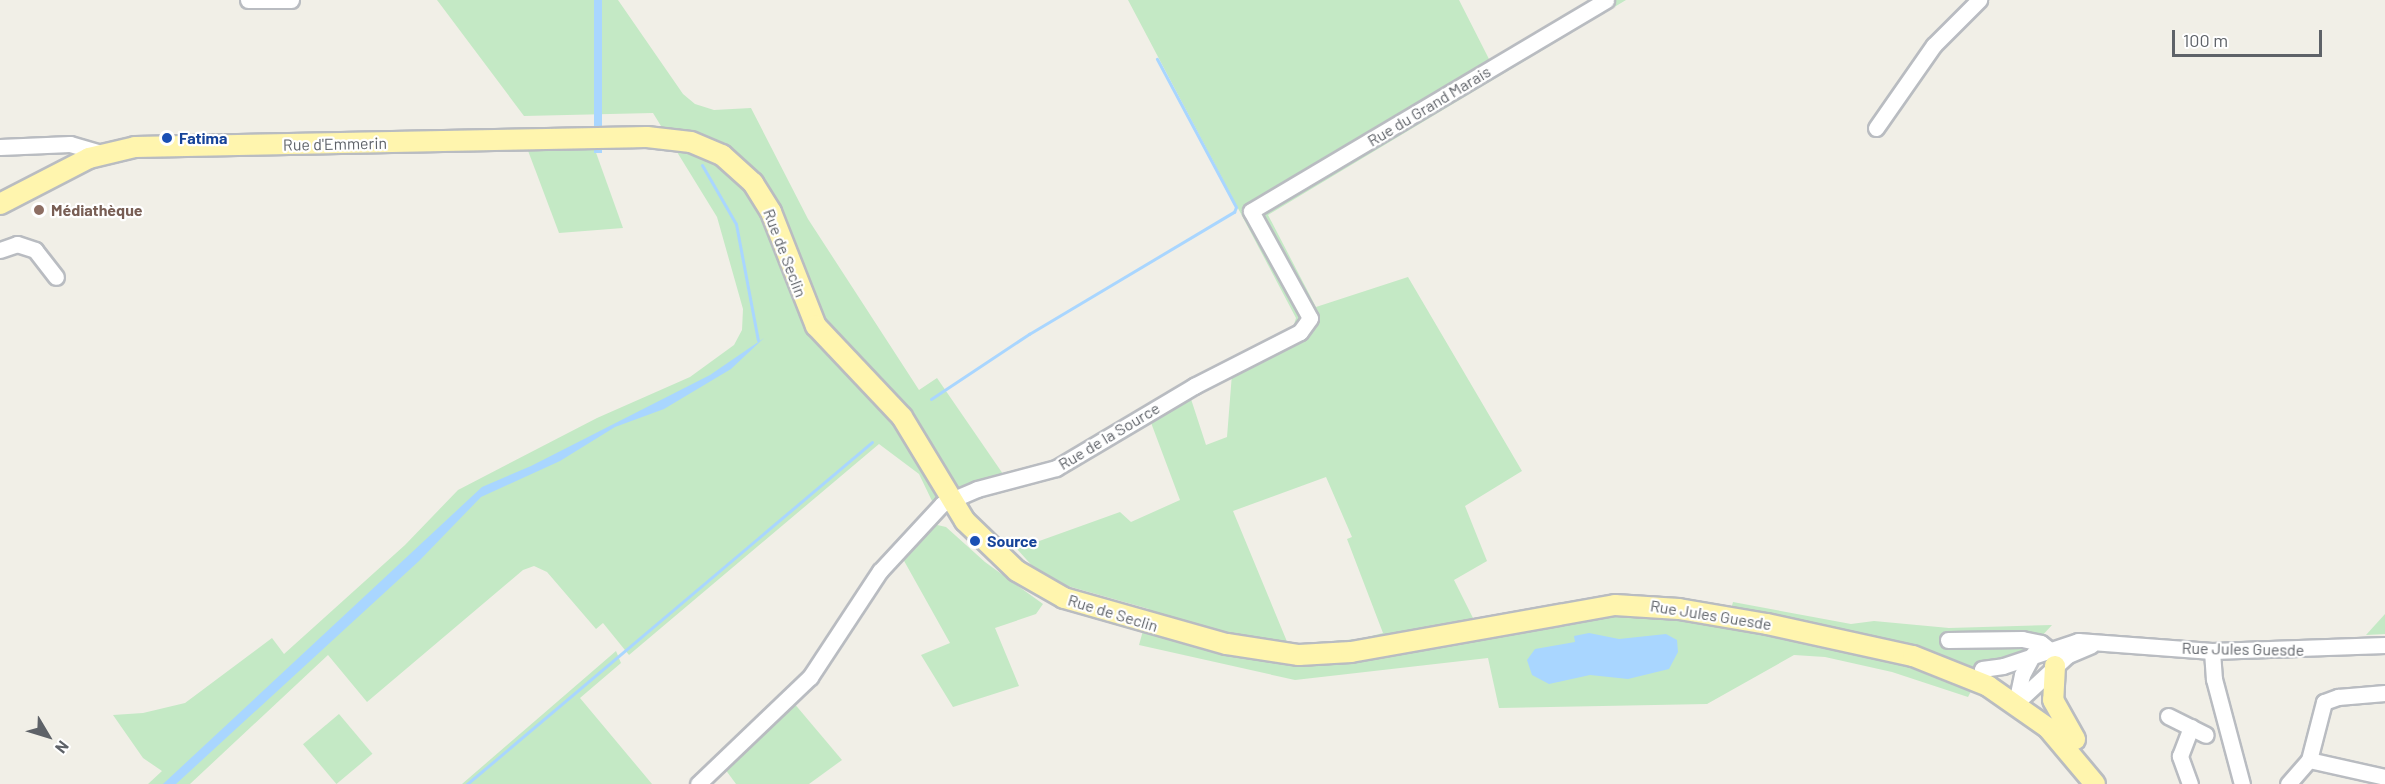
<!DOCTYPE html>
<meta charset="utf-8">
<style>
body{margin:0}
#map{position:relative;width:2385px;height:784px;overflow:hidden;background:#f1efe7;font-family:Barlow,sans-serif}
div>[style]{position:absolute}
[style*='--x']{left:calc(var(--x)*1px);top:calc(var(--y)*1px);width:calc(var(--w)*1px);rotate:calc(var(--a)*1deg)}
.green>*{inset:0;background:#c4e9c5;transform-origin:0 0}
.water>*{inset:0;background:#a9d6ff;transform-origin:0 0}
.stream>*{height:3px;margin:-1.5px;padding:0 1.5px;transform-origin:1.5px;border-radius:1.5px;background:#a9d6ff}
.roads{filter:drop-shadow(2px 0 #b9bcc1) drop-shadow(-2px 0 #b9bcc1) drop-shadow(0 2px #b9bcc1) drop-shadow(0 -2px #b9bcc1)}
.minor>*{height:15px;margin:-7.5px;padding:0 7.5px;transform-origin:7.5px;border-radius:7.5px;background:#fff}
.major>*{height:20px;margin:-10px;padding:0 10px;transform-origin:10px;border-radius:10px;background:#fff5ae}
.dots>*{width:16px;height:16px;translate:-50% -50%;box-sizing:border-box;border:3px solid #fff;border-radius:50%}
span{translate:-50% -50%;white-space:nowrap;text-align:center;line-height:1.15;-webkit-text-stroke:4.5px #fff;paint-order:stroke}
.street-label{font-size:16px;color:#5e6268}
.transit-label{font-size:16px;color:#164399;font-weight:700}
.left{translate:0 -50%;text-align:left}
.education-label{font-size:16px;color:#785e54;font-weight:700}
.north{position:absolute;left:18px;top:706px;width:60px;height:60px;-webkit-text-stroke:4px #fff;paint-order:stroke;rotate:128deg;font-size:16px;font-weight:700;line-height:24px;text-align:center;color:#5e6268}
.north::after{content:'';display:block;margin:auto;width:21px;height:27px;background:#5e6268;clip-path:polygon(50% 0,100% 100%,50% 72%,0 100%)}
.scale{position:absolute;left:2172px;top:30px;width:150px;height:27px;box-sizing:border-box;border:3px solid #5e6268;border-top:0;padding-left:8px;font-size:18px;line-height:21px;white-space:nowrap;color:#5e6268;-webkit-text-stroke:4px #fff;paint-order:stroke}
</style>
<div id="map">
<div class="green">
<i style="clip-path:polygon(437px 0,618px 0,683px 94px,695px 104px,714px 110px,751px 108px,808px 219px,919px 390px,937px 378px,1003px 474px,963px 487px,933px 503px,919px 474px,879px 444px,629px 655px,603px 623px,596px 629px,547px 572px,534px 566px,523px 570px,367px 702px,328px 655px,190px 784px,148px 784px,162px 771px,143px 758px,113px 715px,143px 713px,185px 703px,272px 638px,284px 654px,405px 545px,458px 490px,597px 418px,690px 377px,734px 345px,742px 330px,743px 309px,717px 217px,653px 113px,524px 116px)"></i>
<i style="clip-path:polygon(evenodd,1128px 0,1459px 0,1490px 61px,1593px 0,1626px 0,1268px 215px,1316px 307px,1408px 277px,1522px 471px,1465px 506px,1487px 561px,1454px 580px,1481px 634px,1622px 611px,1727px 624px,1733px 602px,1851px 624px,1874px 621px,1949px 628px,2052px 625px,2029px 650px,1987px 661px,1968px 697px,1892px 672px,1825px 657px,1794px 655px,1707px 704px,1499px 708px,1488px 658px,1295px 680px,1139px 645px,1149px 609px,1064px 585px,1035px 569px,1017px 549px,1120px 512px,1131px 522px,1180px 500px,1150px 420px,1190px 396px,1206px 445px,1227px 437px,1233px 361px,1293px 328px,1296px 318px,1128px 0,1326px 477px,1352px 537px,1347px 539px,1383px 633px,1360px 639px,1288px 644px,1233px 511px,1326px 477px)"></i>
<i style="clip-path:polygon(594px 147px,623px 228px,559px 233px,527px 148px)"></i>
<i style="clip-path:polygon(933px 524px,946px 527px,985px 562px,1043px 604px,1036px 614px,995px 628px,1019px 686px,953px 707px,921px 655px,950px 643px,903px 559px)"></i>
<i style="clip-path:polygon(2385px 614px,2385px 634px,2366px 635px)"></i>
<i style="clip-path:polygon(616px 651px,621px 663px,580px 698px,652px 784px,462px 784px)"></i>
<i style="clip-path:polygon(793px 702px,842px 760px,809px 784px,736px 784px,725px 769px,728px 761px)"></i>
<i style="left:339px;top:714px;width:52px;height:47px;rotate:50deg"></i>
</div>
<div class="water">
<i style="left:594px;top:0;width:8px;height:153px"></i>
<i style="clip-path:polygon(764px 338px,731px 369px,664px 409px,615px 427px,560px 461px,481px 497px,419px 561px,176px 784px,163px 784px,482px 487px,531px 466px,710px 375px)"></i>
<i style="clip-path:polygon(1589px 633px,1619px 639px,1666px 634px,1677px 640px,1678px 652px,1669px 669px,1628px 679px,1590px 675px,1549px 684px,1532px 675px,1527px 660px,1535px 649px,1575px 642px,1574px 636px)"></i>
</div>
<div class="stream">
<i style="--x:702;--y:165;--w:68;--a:60"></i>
<i style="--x:736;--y:224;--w:118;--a:79.3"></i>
<i style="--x:931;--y:399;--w:118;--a:-33.6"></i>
<i style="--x:1029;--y:334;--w:239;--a:-30.8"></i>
<i style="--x:1234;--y:212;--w:5;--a:-68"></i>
<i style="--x:1236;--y:207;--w:168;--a:-118.1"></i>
<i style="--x:467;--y:784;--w:530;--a:-40.18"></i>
</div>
<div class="roads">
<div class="minor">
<i style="--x:248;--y:0;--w:43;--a:0"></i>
<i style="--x:1876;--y:128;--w:101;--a:-55.1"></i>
<i style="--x:1934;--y:45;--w:64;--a:-45"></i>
<i style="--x:0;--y:147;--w:70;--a:-2.5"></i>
<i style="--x:70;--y:144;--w:33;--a:16"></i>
<i style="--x:0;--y:250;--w:18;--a:-19"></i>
<i style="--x:17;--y:244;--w:19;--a:18"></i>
<i style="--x:35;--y:250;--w:34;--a:52"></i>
<i style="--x:1948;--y:640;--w:74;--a:-0.8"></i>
<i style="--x:2022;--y:639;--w:19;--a:12"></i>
<i style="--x:2041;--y:643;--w:14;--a:39"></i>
<i style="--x:2212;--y:651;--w:28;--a:86"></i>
<i style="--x:2214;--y:679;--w:109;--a:75.1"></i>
<i style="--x:1982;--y:669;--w:21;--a:-8"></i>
<i style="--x:2003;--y:666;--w:79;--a:-18.4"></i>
<i style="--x:2078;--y:641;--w:134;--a:4.3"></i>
<i style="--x:2212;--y:651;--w:173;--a:-2"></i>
<i style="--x:2016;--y:703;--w:71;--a:-42.7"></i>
<i style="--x:2068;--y:655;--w:25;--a:-23"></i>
<i style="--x:2016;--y:703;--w:29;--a:-78"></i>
<i style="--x:2022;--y:675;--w:24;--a:-62"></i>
<i style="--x:2168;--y:716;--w:42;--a:26.6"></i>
<i style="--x:2309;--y:760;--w:78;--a:12.6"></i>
<i style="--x:698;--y:784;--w:155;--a:-43.7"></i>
<i style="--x:810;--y:677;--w:127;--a:-56.6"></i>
<i style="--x:880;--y:571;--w:91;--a:-47.2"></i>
<i style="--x:942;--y:504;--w:38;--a:-23"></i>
<i style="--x:977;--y:489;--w:82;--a:-14.9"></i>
<i style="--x:1056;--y:468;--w:161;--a:-30.7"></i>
<i style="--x:1194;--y:386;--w:119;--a:-27"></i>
<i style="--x:1300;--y:332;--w:17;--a:-54"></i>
<i style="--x:1310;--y:318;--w:122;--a:-118.9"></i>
<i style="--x:1251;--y:211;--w:413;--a:-30.7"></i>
<i style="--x:2190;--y:784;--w:30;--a:-110"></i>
<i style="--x:2180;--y:756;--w:31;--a:-69"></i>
<i style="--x:2288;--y:784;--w:32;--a:-49"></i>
<i style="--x:2309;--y:760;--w:60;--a:-75.5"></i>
<i style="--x:2324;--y:702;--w:15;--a:-20"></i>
<i style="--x:2338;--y:697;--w:47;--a:-4.9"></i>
</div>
<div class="major">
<i style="--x:0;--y:204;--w:100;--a:-27.3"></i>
<i style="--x:89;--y:158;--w:47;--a:-13.4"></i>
<i style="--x:135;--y:147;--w:512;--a:-1.12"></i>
<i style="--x:647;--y:137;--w:44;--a:6.5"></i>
<i style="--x:691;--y:142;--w:34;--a:23"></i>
<i style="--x:722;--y:155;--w:42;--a:42.1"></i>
<i style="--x:753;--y:183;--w:34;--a:58"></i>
<i style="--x:771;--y:212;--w:123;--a:68.5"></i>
<i style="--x:816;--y:326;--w:125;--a:46.6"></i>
<i style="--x:902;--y:417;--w:122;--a:58.8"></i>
<i style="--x:965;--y:521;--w:72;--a:43.9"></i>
<i style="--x:1017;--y:571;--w:54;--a:29.9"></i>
<i style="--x:1064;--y:598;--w:169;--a:15.8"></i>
<i style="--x:1227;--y:644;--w:73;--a:8.7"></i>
<i style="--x:1299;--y:655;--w:52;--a:-3.3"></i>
<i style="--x:1351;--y:652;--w:268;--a:-10.1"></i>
<i style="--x:1615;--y:605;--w:64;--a:3.6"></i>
<i style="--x:1679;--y:609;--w:89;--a:9.7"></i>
<i style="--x:1767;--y:624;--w:149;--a:12.4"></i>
<i style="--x:1913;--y:656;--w:81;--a:21.8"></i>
<i style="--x:1988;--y:686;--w:73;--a:35"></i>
<i style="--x:2048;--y:728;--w:73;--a:50"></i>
<i style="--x:2055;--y:666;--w:34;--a:93"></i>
<i style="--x:2053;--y:700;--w:45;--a:60.6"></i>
</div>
</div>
<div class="dots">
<i style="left:167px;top:138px;background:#1a4fb4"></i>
<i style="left:39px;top:210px;background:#8d6e63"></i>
<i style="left:975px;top:541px;background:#1a4fb4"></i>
</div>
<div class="street-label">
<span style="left:1429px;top:106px;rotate:-31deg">Rue du Grand Marais</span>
<span style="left:335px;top:144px;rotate:-1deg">Rue d'Emmerin</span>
<span style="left:785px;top:253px;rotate:69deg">Rue de Seclin</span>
<span style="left:1109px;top:436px;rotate:-31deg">Rue de la Source</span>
<span style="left:1113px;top:613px;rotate:17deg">Rue de Seclin</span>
<span style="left:1711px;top:615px;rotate:9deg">Rue Jules Guesde</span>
<span style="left:2243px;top:649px;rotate:1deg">Rue Jules Guesde</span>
</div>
<div class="transit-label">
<span class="left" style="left:179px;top:138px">Fatima</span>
<span class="left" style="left:987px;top:541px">Source</span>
</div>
<div class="education-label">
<span class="left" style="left:51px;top:210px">Médiathèque</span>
</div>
<div class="north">N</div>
<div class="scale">100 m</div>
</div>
